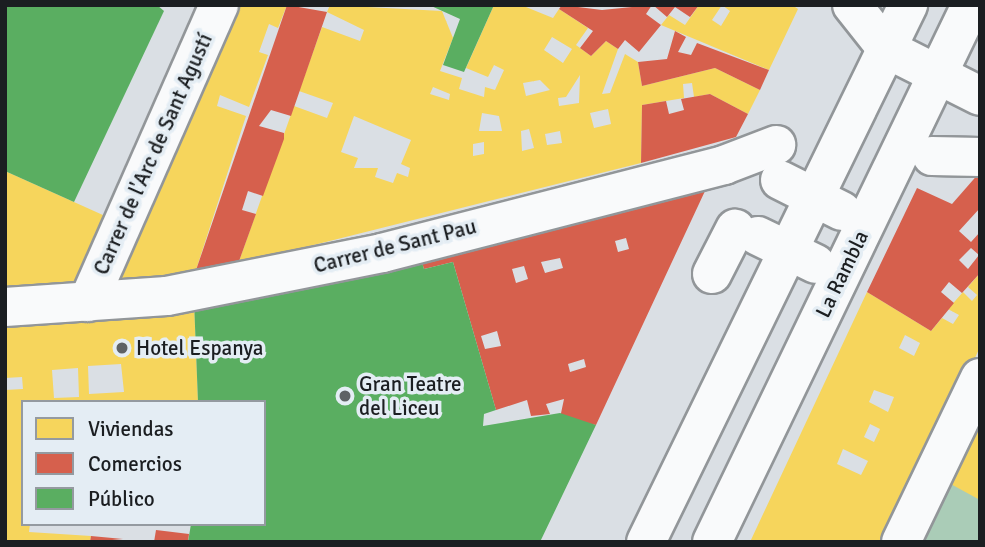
<!DOCTYPE html>
<meta charset="utf-8">
<style>
body{margin:0}
#map{position:relative;width:985px;height:547px;overflow:hidden;background:#dadfe4;font-family:Signika,sans-serif}
div>[style]{position:absolute}
[style*='--x']{left:calc(var(--x)*1px);top:calc(var(--y)*1px);width:calc(var(--w)*1px);rotate:calc(var(--a)*1deg)}
.green>*{inset:0;background:#aaccb7}
.homes>*{inset:0;background:#f6d55c}
.shops>*{inset:0;background:#d6604d}
.public>*{inset:0;background:#5aae61}
.roads{filter:drop-shadow(2px 0 #929699) drop-shadow(-2px 0 #929699) drop-shadow(0 2px #929699) drop-shadow(0 -2px #929699)}
.street>*{height:38px;margin:-19px;padding:0 19px;transform-origin:19px;border-radius:19px;background:#f9fafb}
.dots>*{width:19px;height:19px;translate:-50% -50%;box-sizing:border-box;border:4px solid #e4edf4;border-radius:50%}
span{translate:-50% -50%;white-space:nowrap;text-align:center;line-height:1.15;-webkit-text-stroke:7px #e4edf4;paint-order:stroke}
.street-label{font-size:21px;color:#1b1e21}
.poi-label{font-size:21px;color:#1b1e21}
.left{translate:0 -50%;text-align:left}
.frame{position:absolute;inset:0;border:7px solid #1b1e21;pointer-events:none}
.legend{position:absolute;left:21px;top:400px;width:245px;height:126px;box-sizing:border-box;background:#e4edf4;border:2px solid #949aa0;margin:0;padding:9px 12px;list-style:none;font-size:21px;color:#1b1e21}
.legend li{display:flex;align-items:center;gap:14px;height:35px}
.legend b{width:35px;border:2px solid #949aa0}
</style>
<div id="map">
<div class="green">
<i style="clip-path:polygon(947px 455px,980px 471px,980px 542px,911px 542px)"></i>
</div>
<div class="homes">
<i style="clip-path:polygon(238px 5px,287px 5px,278px 28px,269px 24px,259px 52px,268px 55px,249px 107px,220px 95px,217px 106px,246px 116px,195px 273px,118px 285px,111px 277px)"></i>
<i style="clip-path:polygon(evenodd,330px 5px,442px 11px,453px 38px,440px 71px,462px 78px,459px 89px,484px 97px,485px 87px,495px 90px,504px 70px,494px 65px,488px 77px,466px 68px,494px 5px,521px 5px,553px 18px,559px 9px,588px 28px,576px 45px,591px 56px,606px 41px,618px 49px,602px 94px,610px 93px,625px 54px,638px 62px,642px 86px,715px 68px,760px 90px,748px 114px,710px 94px,694px 97px,692px 83px,683px 84px,684px 98px,642px 105px,641px 163px,238px 264px,294px 106px,327px 118px,333px 103px,299px 91px,322px 27px,360px 41px,364px 30px,327px 12px,330px 5px,552px 37px,572px 49px,563px 63px,544px 50px,552px 37px,330px 5px,580px 75px,579px 103px,559px 106px,558px 98px,566px 97px,580px 75px,330px 5px,540px 80px,550px 90px,526px 96px,523px 83px,540px 80px,330px 5px,433px 87px,450px 94px,449px 100px,430px 94px,433px 87px,330px 5px,608px 109px,611px 124px,594px 128px,590px 113px,608px 109px,330px 5px,482px 113px,499px 116px,502px 131px,479px 131px,482px 113px,330px 5px,354px 116px,411px 140px,401px 164px,410px 168px,408px 177px,397px 173px,393px 183px,375px 177px,378px 168px,354px 168px,358px 158px,341px 152px,354px 116px,330px 5px,529px 129px,534px 148px,522px 151px,521px 131px,529px 129px,330px 5px,560px 131px,562px 143px,547px 145px,545px 134px,560px 131px,330px 5px,484px 142px,484px 154px,473px 156px,473px 144px,484px 142px)"></i>
<i style="clip-path:polygon(evenodd,699px 5px,792px 5px,798px 9px,769px 70px,661px 25px,669px 15px,685px 25px,699px 5px,722px 5px,730px 11px,721px 26px,712px 20px,722px 5px)"></i>
<i style="clip-path:polygon(5px 171px,114px 220px,90px 273px,64px 291px,5px 294px)"></i>
<i style="clip-path:polygon(evenodd,980px 273px,980px 347px,890px 542px,750px 542px,867px 292px,931px 331px,942px 318px,953px 324px,959px 315px,948px 309px,963px 292px,972px 301px,977px 295px,968px 287px,980px 273px,905px 335px,920px 343px,914px 356px,899px 348px,905px 335px,980px 273px,874px 390px,894px 397px,888px 412px,869px 402px,874px 390px,980px 273px,870px 424px,880px 429px,874px 442px,864px 437px,870px 424px,980px 273px,843px 449px,868px 461px,861px 475px,837px 464px,843px 449px)"></i>
<i style="clip-path:polygon(evenodd,194px 301px,198px 402px,23px 402px,23px 524px,30px 524px,29px 532px,91px 536px,90px 542px,5px 542px,5px 390px,23px 389px,22px 377px,5px 378px,5px 320px,194px 301px,121px 364px,124px 392px,89px 394px,88px 366px,121px 364px,194px 301px,78px 368px,79px 397px,54px 398px,52px 370px,78px 368px)"></i>
<i style="clip-path:polygon(980px 386px,980px 500px,936px 476px)"></i>
</div>
<div class="shops">
<i style="clip-path:polygon(287px 5px,327px 12px,291px 116px,271px 110px,259px 126px,284px 133px,284px 139px,263px 196px,248px 191px,242px 210px,256px 214px,238px 264px,195px 273px)"></i>
<i style="clip-path:polygon(562px 5px,602px 10px,652px 5px,646px 14px,661px 25px,639px 52px,625px 40px,618px 49px,606px 41px,591px 56px,580px 48px,593px 31px,559px 9px)"></i>
<i style="clip-path:polygon(653px 5px,699px 5px,690px 17px,675px 7px,667px 17px)"></i>
<i style="clip-path:polygon(675px 31px,686px 37px,678px 52px,691px 55px,697px 43px,769px 70px,760px 90px,715px 68px,642px 86px,638px 62px,667px 59px)"></i>
<i style="clip-path:polygon(710px 94px,748px 114px,736px 137px,641px 163px,642px 105px,666px 101px,669px 114px,684px 110px,681px 99px)"></i>
<i style="clip-path:polygon(evenodd,980px 172px,980px 208px,959px 231px,971px 242px,980px 232px,980px 273px,962px 293px,949px 282px,941px 292px,954px 303px,931px 331px,867px 292px,917px 188px,952px 204px,980px 172px,971px 248px,979px 255px,968px 269px,959px 260px,971px 248px)"></i>
<i style="clip-path:polygon(evenodd,705px 191px,596px 425px,560px 418px,564px 399px,546px 404px,550px 414px,531px 416px,527px 400px,496px 410px,453px 262px,424px 269px,419px 253px,705px 191px,626px 238px,629px 249px,618px 252px,615px 241px,626px 238px,705px 191px,560px 258px,563px 268px,545px 273px,541px 262px,560px 258px,705px 191px,524px 266px,528px 279px,516px 283px,512px 269px,524px 266px,705px 191px,497px 331px,501px 346px,485px 349px,481px 336px,497px 331px,705px 191px,584px 359px,586px 367px,570px 372px,568px 364px,584px 359px)"></i>
<i style="clip-path:polygon(156px 530px,189px 534px,188px 542px,154px 542px)"></i>
<i style="clip-path:polygon(91px 536px,123px 539px,90px 542px)"></i>
</div>
<div class="public">
<i style="clip-path:polygon(5px 5px,157px 5px,164px 11px,74px 202px,5px 171px)"></i>
<i style="clip-path:polygon(429px 5px,494px 5px,464px 72px,443px 65px,460px 19px)"></i>
<i style="clip-path:polygon(419px 253px,424px 269px,453px 262px,496px 410px,484px 414px,483px 426px,560px 413px,596px 425px,540px 542px,188px 542px,191px 524px,264px 524px,264px 402px,198px 402px,194px 301px)"></i>
</div>
<div class="roads">
<div class="street">
<i style="--x:852;--y:5;--w:56;--a:51.5"></i>
<i style="--x:887;--y:49;--w:104;--a:26.8"></i>
<i style="--x:932;--y:156;--w:48;--a:1.2"></i>
<i style="--x:780;--y:180;--w:69;--a:26.6"></i>
<i style="--x:758;--y:236;--w:64;--a:25.8"></i>
<i style="--x:712;--y:274;--w:51;--a:-62.9"></i>
<i style="--x:88;--y:302;--w:325;--a:-66.2"></i>
<i style="--x:5;--y:307;--w:162;--a:-3.9"></i>
<i style="--x:167;--y:296;--w:219;--a:-11.3"></i>
<i style="--x:382;--y:253;--w:353;--a:-14.4"></i>
<i style="--x:724;--y:165;--w:56;--a:-21"></i>
<i style="--x:646;--y:542;--w:598;--a:-63.99"></i>
<i style="--x:712;--y:542;--w:596;--a:-64.25"></i>
<i style="--x:901;--y:542;--w:182;--a:-64.3"></i>
</div>
</div>
<div class="dots">
<i style="left:122px;top:348px;background:#5e6265"></i>
<i style="left:345px;top:396px;background:#5e6265"></i>
</div>
<div class="street-label">
<span style="left:153px;top:154px;rotate:-66deg">Carrer de l'Arc de Sant Agustí</span>
<span style="left:395px;top:246px;rotate:-14deg">Carrer de Sant Pau</span>
<span style="left:842px;top:274px;rotate:-64deg">La Rambla</span>
</div>
<div class="poi-label">
<span class="left" style="left:136px;top:348px">Hotel Espanya</span>
<span class="left" style="left:359px;top:396px">Gran Teatre<br>del Liceu</span>
</div>
<div class="frame"></div>
<ul class="legend">
<li><b style="height:19px;background:#f6d55c"></b>Viviendas</li>
<li><b style="height:19px;background:#d6604d"></b>Comercios</li>
<li><b style="height:19px;background:#5aae61"></b>Público</li>
</ul>
</div>
